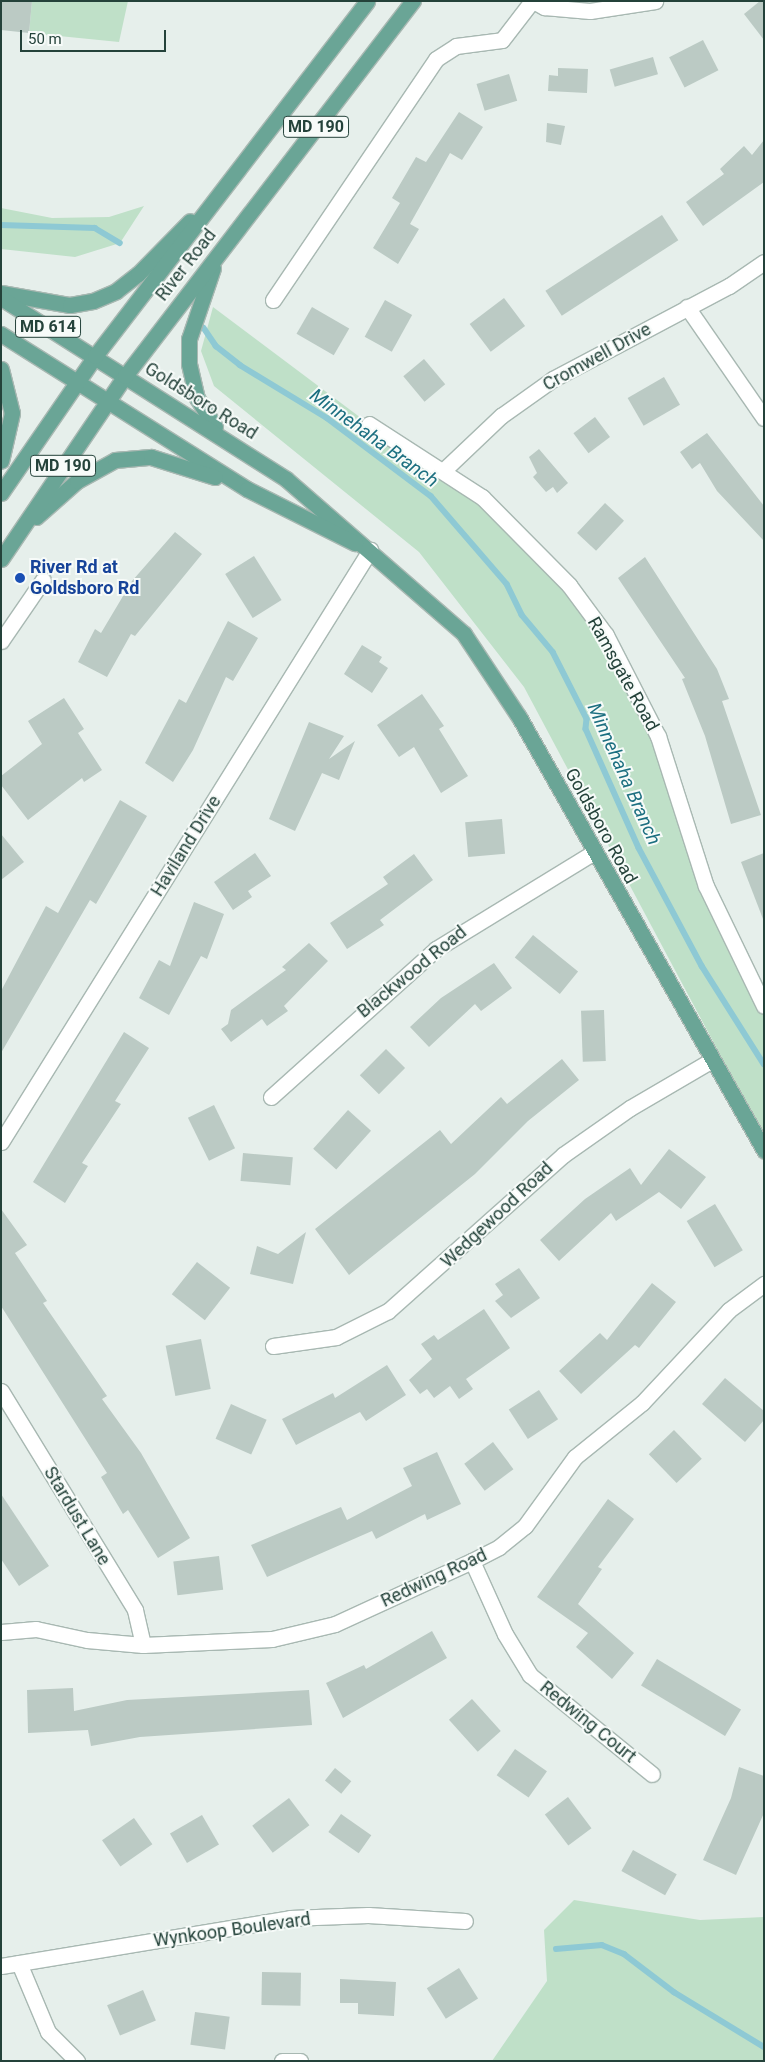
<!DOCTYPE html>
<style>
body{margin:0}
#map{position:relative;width:765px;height:2062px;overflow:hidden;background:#e6efeb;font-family:Roboto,sans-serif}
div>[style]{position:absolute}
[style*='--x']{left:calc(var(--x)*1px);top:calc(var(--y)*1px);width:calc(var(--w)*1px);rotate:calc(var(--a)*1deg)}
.green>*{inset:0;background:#bfe0c8}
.stream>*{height:5.5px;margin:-2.75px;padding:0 2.75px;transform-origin:2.75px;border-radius:2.75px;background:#8ec9d4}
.building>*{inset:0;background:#bbcac4;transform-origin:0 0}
.roads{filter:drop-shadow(1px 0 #a8b8b2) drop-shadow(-1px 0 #a8b8b2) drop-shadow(0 1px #a8b8b2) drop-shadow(0 -1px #a8b8b2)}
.minor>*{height:15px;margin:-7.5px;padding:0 7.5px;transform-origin:7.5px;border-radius:7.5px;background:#fff}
.major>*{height:15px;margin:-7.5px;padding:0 7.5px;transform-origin:7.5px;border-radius:7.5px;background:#6aa596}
.dots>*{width:14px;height:14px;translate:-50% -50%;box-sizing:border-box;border:2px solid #f7fbf9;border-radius:50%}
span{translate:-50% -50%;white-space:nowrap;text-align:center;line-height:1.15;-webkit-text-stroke:4px #f7fbf9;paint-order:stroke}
.shield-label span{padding:1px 4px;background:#f7fbf9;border:1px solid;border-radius:4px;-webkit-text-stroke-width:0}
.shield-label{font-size:16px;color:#24423a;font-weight:700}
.street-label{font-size:18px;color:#24423a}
.transit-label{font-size:18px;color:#164399;font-weight:700}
.left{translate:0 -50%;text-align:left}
.water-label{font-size:19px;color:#1c6f80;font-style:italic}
.frame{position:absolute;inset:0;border:2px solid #24423a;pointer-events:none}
.scale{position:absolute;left:20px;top:30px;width:146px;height:22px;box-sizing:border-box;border:2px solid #24423a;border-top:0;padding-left:6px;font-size:15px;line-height:18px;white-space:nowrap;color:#24423a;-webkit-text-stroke:4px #f7fbf9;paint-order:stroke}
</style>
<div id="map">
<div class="green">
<i style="clip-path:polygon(32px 1px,128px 1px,119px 42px,29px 33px)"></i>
<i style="clip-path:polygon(144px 206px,120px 243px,75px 257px,1px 249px,1px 208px,52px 218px,109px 217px)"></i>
<i style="clip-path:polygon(213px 307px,369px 424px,444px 470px,569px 585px,658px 736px,706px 886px,764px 1006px,764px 1137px,524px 687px,419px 552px,214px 386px,201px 351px)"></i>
<i style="clip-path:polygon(574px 1900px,700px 1920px,764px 1917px,764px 2061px,492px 2061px,547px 1981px,544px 1930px)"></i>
</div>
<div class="stream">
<i style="--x:1;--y:225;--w:94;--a:1.8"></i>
<i style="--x:95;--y:228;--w:29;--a:31"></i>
<i style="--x:204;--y:328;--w:22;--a:56"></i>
<i style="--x:216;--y:346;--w:31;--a:38"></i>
<i style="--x:240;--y:365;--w:102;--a:31.3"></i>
<i style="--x:327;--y:418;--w:130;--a:36.9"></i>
<i style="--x:431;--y:496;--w:116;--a:49.2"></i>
<i style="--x:507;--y:584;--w:34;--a:64"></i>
<i style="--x:522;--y:615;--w:48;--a:50"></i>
<i style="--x:553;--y:652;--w:75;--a:63.1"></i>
<i style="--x:587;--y:719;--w:10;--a:96"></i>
<i style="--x:586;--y:729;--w:130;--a:66"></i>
<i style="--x:639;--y:848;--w:134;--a:61.9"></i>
<i style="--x:702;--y:966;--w:116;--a:57.7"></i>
<i style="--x:556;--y:1949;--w:46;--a:-5"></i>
<i style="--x:602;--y:1945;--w:24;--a:22"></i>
<i style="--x:624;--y:1954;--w:63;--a:37.2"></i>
<i style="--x:674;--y:1992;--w:105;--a:31.4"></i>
</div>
<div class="building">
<i style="clip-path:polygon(1px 1px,32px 1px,29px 33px,1px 30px)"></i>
<i style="clip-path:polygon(760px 1px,764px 1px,764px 40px,744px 14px)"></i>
<i style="left:703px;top:40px;width:34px;height:38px;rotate:63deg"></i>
<i style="left:653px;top:57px;width:18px;height:45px;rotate:74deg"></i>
<i style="clip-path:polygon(558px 68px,588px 69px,587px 93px,548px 91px,549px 75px,558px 76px)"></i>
<i style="left:509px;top:74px;width:28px;height:34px;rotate:73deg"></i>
<i style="clip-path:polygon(459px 112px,483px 127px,462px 160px,450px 153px,410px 224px,419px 229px,398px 264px,373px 248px,400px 203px,392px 198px,416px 157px,426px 162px)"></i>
<i style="clip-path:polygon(547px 123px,565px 126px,561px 145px,546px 142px)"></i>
<i style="clip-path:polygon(764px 140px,764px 182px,703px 226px,686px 202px,724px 174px,720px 169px,744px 146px,752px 155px)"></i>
<i style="left:662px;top:215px;width:30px;height:139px;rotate:57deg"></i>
<i style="left:504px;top:298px;width:35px;height:43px;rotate:53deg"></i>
<i style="left:385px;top:300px;width:31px;height:42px;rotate:29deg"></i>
<i style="left:312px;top:307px;width:43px;height:31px;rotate:30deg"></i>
<i style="left:424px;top:359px;width:33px;height:27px;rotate:50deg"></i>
<i style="left:664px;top:377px;width:32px;height:42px;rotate:60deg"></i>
<i style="left:595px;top:417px;width:25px;height:27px;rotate:53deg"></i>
<i style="clip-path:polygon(707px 433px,764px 506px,764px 541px,717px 491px,700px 463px,692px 469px,680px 452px)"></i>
<i style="clip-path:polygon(539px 449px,568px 483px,557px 493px,553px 487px,546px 492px,533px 477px,537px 473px,529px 457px)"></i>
<i style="left:605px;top:503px;width:26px;height:41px;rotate:43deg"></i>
<i style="clip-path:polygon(175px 532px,202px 554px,135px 636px,131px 634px,107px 677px,78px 662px,95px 629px,101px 633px,132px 581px)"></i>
<i style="left:254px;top:556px;width:52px;height:34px;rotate:58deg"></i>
<i style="clip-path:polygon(645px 557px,717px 669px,729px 699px,722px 701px,761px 815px,731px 824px,705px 736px,682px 679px,685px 678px,618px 578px)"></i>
<i style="clip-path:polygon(228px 621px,258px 638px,233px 681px,226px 677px,193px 750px,173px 782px,145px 763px,179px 699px,186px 703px)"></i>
<i style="clip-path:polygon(362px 645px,382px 657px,379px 662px,388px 668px,372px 693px,344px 674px)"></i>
<i style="clip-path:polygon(422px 694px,444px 726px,439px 729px,468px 776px,441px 793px,414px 747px,399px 757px,377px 725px)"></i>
<i style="clip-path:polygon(64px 698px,84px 729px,78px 733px,102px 770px,84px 782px,82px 778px,28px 820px,1px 785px,1px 776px,42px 744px,28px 721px)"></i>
<i style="clip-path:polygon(309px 722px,344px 736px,329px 759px,355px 741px,339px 780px,322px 773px,295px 831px,269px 819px)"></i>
<i style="clip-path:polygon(120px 800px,147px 816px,96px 904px,90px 900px,1px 1053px,1px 991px,46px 906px,58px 913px)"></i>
<i style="left:502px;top:819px;width:35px;height:37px;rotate:85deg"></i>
<i style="clip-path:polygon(1px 834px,24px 862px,1px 880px)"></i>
<i style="clip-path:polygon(255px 853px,271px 876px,248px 891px,252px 897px,233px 910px,214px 882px)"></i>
<i style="clip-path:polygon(764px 853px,764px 919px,763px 919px,741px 862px)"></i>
<i style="clip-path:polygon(414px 854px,433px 880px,380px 920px,384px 925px,347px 949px,330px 923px,388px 884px,383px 877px)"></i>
<i style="clip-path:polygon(194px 902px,224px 914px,207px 959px,201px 956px,169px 1015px,139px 998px,159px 960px,170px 966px)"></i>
<i style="left:533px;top:935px;width:58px;height:29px;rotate:39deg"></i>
<i style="clip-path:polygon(309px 943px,328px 961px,284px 1006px,288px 1011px,267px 1026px,262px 1019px,231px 1042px,221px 1029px,228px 1024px,231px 1010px,286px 970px,282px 967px)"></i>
<i style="clip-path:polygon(494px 963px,512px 988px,481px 1011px,475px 1004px,429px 1047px,410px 1027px,441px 998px)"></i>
<i style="left:604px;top:1010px;width:51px;height:23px;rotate:88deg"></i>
<i style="clip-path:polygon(124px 1032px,149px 1048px,115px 1101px,121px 1104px,82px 1163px,88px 1166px,65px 1203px,33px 1182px)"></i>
<i style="left:386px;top:1049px;width:27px;height:37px;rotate:45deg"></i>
<i style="clip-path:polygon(562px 1059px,579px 1080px,528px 1121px,475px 1174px,349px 1275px,315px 1229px,440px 1130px,451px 1144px,501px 1097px,507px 1104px)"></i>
<i style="left:214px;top:1105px;width:48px;height:29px;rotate:64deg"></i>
<i style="left:348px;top:1110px;width:31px;height:52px;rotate:42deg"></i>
<i style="clip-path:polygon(669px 1149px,706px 1177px,681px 1209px,659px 1192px,616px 1221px,611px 1213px,559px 1261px,540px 1240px,585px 1199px,630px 1168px,641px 1185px)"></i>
<i style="left:243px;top:1153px;width:50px;height:28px;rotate:5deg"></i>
<i style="left:715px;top:1204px;width:54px;height:33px;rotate:59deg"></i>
<i style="clip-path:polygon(1px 1209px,27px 1245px,15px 1253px,47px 1301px,43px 1303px,107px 1396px,102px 1399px,141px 1453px,190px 1538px,158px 1558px,128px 1510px,123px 1514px,101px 1477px,107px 1473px,1px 1306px)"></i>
<i style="clip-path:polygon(306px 1232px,293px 1284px,250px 1274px,257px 1246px,278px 1254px)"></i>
<i style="left:197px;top:1262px;width:42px;height:41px;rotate:38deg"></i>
<i style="clip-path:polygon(519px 1268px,540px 1298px,511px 1318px,495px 1301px,503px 1295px,495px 1284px)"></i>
<i style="clip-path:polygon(652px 1283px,676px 1302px,639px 1348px,635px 1345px,581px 1394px,559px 1371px,600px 1333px,607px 1340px)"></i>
<i style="clip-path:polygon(484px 1309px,510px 1348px,466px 1379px,473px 1389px,459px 1399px,450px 1386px,434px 1398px,427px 1389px,420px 1394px,409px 1380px,432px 1359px,421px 1344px,434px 1335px,438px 1340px)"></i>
<i style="left:201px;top:1339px;width:51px;height:36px;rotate:79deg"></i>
<i style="clip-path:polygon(387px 1365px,406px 1395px,366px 1421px,360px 1412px,296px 1445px,282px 1419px,333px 1393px,335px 1398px)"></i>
<i style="clip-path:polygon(725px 1378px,764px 1411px,764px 1420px,745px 1442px,702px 1404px)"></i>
<i style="left:539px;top:1390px;width:35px;height:36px;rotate:57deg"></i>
<i style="left:231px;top:1404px;width:39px;height:38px;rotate:24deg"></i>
<i style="left:674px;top:1430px;width:40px;height:35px;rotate:46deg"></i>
<i style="left:493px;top:1442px;width:34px;height:36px;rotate:53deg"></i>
<i style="clip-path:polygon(437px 1452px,461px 1504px,427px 1520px,425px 1514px,376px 1539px,372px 1531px,267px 1577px,251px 1545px,341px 1507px,347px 1520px,412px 1486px,403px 1468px)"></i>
<i style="clip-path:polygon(1px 1494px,49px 1566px,19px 1586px,1px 1559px)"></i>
<i style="clip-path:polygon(608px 1499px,634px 1519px,598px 1567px,602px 1569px,578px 1604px,634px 1653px,612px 1679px,576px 1647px,588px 1633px,537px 1597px)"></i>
<i style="left:219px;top:1556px;width:34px;height:46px;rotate:83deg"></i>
<i style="clip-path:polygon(432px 1631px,447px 1658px,343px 1718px,326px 1683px,364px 1665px,366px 1669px)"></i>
<i style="left:657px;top:1659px;width:98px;height:31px;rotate:31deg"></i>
<i style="clip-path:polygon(73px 1688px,74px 1711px,127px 1700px,309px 1690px,312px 1725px,140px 1737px,91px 1746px,88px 1730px,28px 1733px,27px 1690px)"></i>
<i style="left:472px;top:1699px;width:43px;height:31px;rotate:48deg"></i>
<i style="left:515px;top:1749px;width:39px;height:32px;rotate:35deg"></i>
<i style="clip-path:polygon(739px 1767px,764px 1776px,764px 1813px,736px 1875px,703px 1860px,731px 1798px)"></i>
<i style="left:335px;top:1768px;width:21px;height:16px;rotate:39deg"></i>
<i style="left:568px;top:1797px;width:39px;height:29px;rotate:53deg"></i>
<i style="left:289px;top:1798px;width:34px;height:46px;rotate:53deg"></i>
<i style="left:341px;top:1814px;width:37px;height:22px;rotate:35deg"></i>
<i style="left:202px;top:1815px;width:34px;height:37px;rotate:60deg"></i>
<i style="left:134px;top:1818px;width:32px;height:39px;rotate:55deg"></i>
<i style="left:633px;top:1850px;width:50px;height:24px;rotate:29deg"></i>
<i style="left:459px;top:1968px;width:36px;height:38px;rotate:58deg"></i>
<i style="left:262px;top:1972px;width:39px;height:33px;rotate:1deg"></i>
<i style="clip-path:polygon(340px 1979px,396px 1982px,394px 2016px,358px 2014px,358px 2003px,340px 2003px)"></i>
<i style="left:143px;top:1990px;width:33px;height:39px;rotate:67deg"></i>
<i style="left:195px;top:2012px;width:35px;height:33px;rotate:8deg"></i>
</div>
<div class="roads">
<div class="minor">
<i style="--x:533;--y:1;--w:13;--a:29"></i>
<i style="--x:544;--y:7;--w:46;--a:5"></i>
<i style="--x:590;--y:11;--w:66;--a:-8.7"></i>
<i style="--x:273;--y:300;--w:291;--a:-55.9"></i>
<i style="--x:436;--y:59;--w:24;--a:-33"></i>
<i style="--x:456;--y:46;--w:46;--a:-7.4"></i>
<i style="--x:502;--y:40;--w:49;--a:-52.4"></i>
<i style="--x:687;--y:307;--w:135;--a:55.3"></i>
<i style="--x:369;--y:424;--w:135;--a:32.9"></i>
<i style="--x:482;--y:497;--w:124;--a:45.3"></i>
<i style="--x:569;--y:585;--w:62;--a:53.5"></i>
<i style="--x:606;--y:635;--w:114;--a:62.8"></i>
<i style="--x:658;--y:736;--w:157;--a:72.3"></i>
<i style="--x:706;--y:886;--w:133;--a:64.2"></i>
<i style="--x:444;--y:470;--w:79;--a:-43.5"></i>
<i style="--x:501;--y:416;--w:64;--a:-35.4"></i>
<i style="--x:553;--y:379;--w:199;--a:-27.9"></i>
<i style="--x:729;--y:286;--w:42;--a:-34.4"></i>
<i style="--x:1;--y:641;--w:74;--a:-55.5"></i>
<i style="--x:271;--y:1097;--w:222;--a:-41.9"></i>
<i style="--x:436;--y:949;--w:185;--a:-31.5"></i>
<i style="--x:1;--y:1142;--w:698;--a:-58.06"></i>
<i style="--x:273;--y:1346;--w:64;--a:-8.1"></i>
<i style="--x:336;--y:1337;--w:58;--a:-26.6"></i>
<i style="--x:388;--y:1311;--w:234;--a:-41.7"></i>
<i style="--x:563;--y:1155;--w:82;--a:-35"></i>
<i style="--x:630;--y:1108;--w:95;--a:-30.3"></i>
<i style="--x:1;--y:1391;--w:257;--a:58.5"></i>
<i style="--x:135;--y:1610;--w:36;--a:77"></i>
<i style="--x:472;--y:1561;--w:80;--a:65.7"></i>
<i style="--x:505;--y:1634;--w:48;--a:58.6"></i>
<i style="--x:530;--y:1675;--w:157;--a:39.1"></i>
<i style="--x:1;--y:1632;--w:35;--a:-5"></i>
<i style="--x:36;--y:1629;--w:52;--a:12.2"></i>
<i style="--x:87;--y:1640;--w:56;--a:5.1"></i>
<i style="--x:143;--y:1645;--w:129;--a:-2.7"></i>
<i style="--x:272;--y:1639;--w:65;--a:-13.4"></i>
<i style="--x:335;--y:1624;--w:151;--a:-24.7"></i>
<i style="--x:472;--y:1561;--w:30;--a:-27"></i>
<i style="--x:499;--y:1547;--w:33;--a:-39"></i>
<i style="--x:525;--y:1526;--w:85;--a:-54.1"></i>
<i style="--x:575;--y:1457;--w:86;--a:-38.9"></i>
<i style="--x:642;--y:1403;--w:127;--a:-46.9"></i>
<i style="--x:729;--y:1310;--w:44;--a:-36.6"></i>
<i style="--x:19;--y:1963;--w:75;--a:67.2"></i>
<i style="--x:48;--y:2032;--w:41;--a:45"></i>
<i style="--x:1;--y:1966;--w:293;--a:-9.4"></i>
<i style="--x:290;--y:1918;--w:78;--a:-2.2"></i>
<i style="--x:368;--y:1915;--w:97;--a:3.5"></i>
<i style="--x:282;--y:2061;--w:18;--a:0"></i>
</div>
<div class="major">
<i style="--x:213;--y:268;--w:75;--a:108.7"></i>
<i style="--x:189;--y:339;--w:25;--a:90"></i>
<i style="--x:189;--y:364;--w:35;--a:77"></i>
<i style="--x:197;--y:398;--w:34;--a:58"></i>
<i style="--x:1;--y:293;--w:70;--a:9.9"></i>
<i style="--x:70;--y:305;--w:23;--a:-10"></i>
<i style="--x:93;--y:301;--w:25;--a:-23"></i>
<i style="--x:116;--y:291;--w:28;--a:-38"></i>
<i style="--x:138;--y:274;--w:74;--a:-45.5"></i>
<i style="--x:1;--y:298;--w:338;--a:32.4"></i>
<i style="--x:286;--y:479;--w:236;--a:41"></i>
<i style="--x:464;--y:634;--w:100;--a:56.5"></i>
<i style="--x:519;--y:717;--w:498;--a:60.5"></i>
<i style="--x:1;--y:334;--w:291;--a:32.2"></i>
<i style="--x:247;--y:489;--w:121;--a:26.6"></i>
<i style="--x:1;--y:369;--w:45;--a:76"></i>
<i style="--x:12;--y:413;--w:49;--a:102.9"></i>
<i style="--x:1;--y:493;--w:166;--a:-55.5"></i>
<i style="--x:95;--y:356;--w:447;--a:-52.5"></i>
<i style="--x:36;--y:517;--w:55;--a:-41.3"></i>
<i style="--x:77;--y:481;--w:43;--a:-28.9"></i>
<i style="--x:115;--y:460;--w:36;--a:-5"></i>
<i style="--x:151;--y:457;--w:67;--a:17.4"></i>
<i style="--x:1;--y:559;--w:221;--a:-55.9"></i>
<i style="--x:125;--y:376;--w:473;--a:-52.5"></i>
</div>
</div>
<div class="dots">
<i style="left:20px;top:578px;background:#1a4fb4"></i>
</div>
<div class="shield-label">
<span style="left:316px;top:127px">MD 190</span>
<span style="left:48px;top:327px">MD 614</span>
<span style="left:63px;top:466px">MD 190</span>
</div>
<div class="street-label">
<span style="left:186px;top:265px;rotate:-52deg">River Road</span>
<span style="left:597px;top:357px;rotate:-29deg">Cromwell Drive</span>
<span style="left:201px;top:401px;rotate:32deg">Goldsboro Road</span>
<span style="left:623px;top:674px;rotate:61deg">Ramsgate Road</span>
<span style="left:601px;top:826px;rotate:61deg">Goldsboro Road</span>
<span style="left:186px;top:846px;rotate:-58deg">Haviland Drive</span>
<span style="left:412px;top:972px;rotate:-39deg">Blackwood Road</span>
<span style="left:497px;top:1215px;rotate:-43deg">Wedgewood Road</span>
<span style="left:77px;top:1516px;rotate:59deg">Stardust Lane</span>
<span style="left:434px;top:1578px;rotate:-25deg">Redwing Road</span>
<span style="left:588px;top:1722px;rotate:39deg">Redwing Court</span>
<span style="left:232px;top:1930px;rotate:-8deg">Wynkoop Boulevard</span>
</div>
<div class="transit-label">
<span class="left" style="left:30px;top:578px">River Rd at<br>Goldsboro Rd</span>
</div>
<div class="water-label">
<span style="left:374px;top:438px;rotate:36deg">Minnehaha Branch</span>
<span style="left:624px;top:774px;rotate:66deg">Minnehaha Branch</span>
</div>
<div class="frame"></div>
<div class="scale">50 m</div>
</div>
